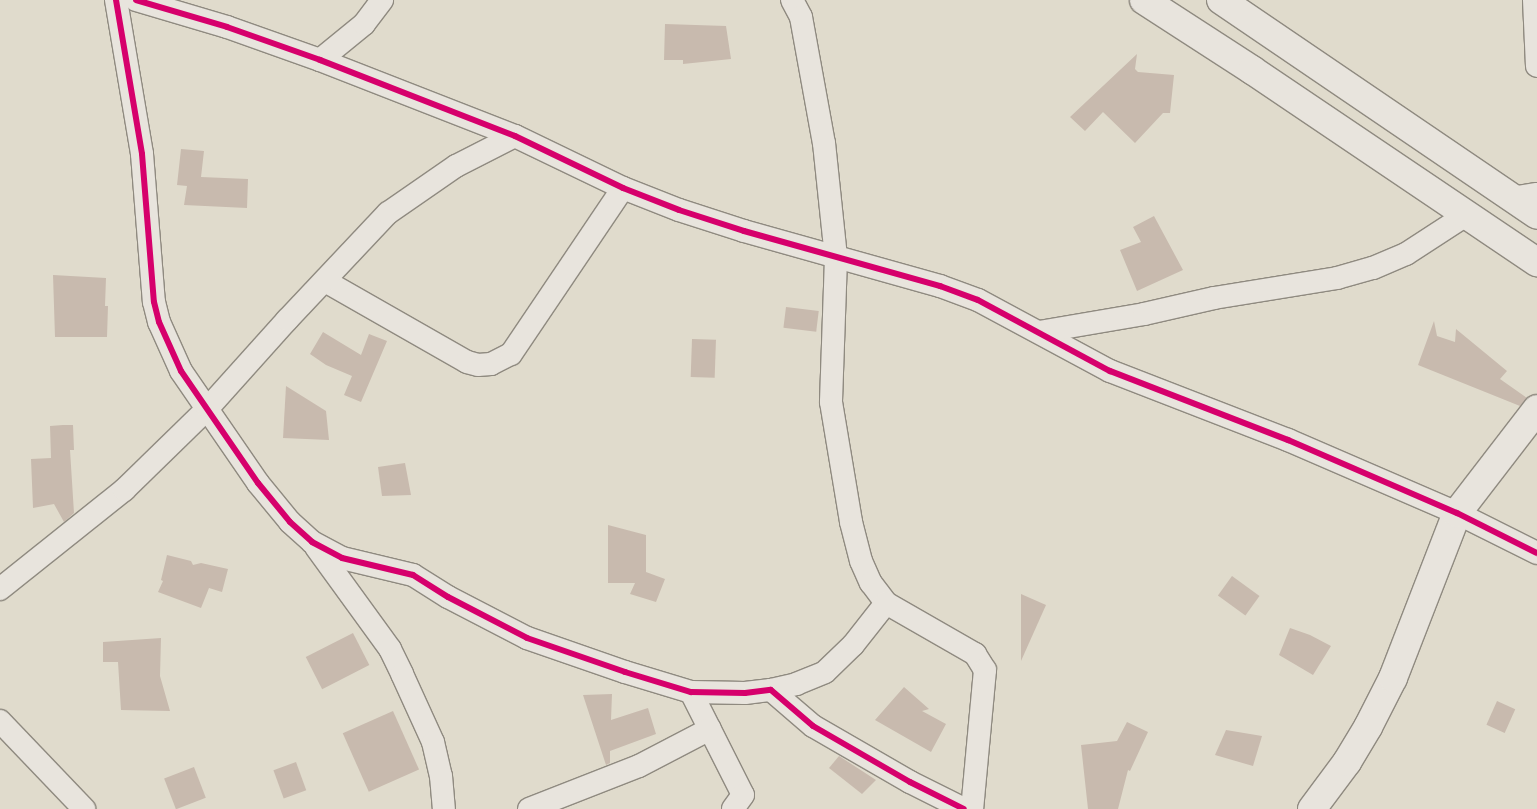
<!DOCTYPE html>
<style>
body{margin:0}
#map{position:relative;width:1537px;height:809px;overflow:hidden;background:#e0dbcc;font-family:"Gentium Book Plus",serif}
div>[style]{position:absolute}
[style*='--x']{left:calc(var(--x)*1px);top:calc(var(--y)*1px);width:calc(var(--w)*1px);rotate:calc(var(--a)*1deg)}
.building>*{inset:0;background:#c8baae;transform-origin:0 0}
.roads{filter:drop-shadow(1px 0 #8f8a80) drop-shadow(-1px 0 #8f8a80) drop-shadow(0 1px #8f8a80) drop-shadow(0 -1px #8f8a80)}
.minor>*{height:22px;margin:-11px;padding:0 11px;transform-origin:11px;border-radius:11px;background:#e8e4dd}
.tertiary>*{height:28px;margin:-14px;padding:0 14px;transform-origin:14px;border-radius:14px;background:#e8e4dd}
.cycleway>*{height:6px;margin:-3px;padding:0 3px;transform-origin:3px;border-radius:3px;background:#d6006c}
span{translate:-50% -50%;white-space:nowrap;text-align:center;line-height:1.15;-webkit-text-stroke:4px #f0ead9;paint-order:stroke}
</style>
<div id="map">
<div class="building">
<i style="clip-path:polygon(665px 24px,726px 26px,731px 59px,683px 64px,683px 60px,664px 60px)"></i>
<i style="clip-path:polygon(1137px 54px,1135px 69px,1138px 72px,1174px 75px,1170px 113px,1163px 113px,1135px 143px,1103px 112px,1085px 131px,1070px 117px)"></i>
<i style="clip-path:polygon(181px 149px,204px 151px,201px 177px,248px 179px,247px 208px,184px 205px,187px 186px,177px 185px)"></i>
<i style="clip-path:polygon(1154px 216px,1183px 270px,1137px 291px,1120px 250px,1141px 242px,1133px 227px)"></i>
<i style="clip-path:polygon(53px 275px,106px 278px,105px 306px,108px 306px,107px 337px,55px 337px)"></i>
<i style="left:786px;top:307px;width:33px;height:21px;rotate:7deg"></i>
<i style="clip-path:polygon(1434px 321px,1437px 336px,1455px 342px,1456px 329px,1507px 371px,1500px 379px,1527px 398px,1520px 406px,1418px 365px)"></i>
<i style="clip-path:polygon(323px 332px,361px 355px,369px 334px,387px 341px,361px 402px,344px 395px,352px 376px,326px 365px,310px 354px)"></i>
<i style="left:692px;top:339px;width:24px;height:38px;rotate:2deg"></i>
<i style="clip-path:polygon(286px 386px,326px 411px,329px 440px,283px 438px)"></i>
<i style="clip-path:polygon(63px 425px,73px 425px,74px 450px,70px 450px,74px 513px,64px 522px,54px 504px,33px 508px,31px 459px,51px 458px,50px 426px)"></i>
<i style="clip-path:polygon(405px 463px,411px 495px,382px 496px,378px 467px)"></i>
<i style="clip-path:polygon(608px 525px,646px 535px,646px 572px,665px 579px,656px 602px,630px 594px,635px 583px,608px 583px)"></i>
<i style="clip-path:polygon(167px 555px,191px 561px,193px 565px,201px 563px,228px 569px,222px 592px,209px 588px,201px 608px,158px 592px,163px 581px,161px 580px)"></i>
<i style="left:1232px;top:576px;width:34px;height:24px;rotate:36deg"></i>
<i style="clip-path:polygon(1021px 594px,1046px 605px,1021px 661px)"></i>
<i style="clip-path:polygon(1290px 628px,1310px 635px,1331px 646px,1313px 675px,1279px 655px)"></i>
<i style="left:353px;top:633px;width:36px;height:53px;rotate:63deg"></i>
<i style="clip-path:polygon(161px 638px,160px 676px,170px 711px,121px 710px,118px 662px,103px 662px,103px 642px)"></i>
<i style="clip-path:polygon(904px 687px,929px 709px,922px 711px,946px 724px,931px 752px,875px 720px)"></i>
<i style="clip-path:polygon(612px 694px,611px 720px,648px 708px,656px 734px,610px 751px,610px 763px,606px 765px,583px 695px)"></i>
<i style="left:1497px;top:701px;width:20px;height:26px;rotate:24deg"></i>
<i style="left:393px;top:711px;width:64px;height:55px;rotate:66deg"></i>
<i style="clip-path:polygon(1127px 722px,1148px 732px,1130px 771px,1128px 770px,1118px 809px,1088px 809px,1081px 745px,1117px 741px)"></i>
<i style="clip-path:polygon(1226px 730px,1262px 736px,1253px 766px,1215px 755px)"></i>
<i style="clip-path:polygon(839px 756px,876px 780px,862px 794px,829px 768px)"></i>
<i style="left:296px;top:762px;width:30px;height:24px;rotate:70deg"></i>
<i style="left:194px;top:767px;width:33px;height:32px;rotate:69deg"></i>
</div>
<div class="roads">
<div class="minor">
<i style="--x:116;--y:0;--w:156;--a:80.4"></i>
<i style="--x:142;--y:154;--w:148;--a:85.4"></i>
<i style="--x:154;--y:302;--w:21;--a:76"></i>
<i style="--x:159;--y:322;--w:54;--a:65.8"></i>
<i style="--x:181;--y:371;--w:136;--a:55.5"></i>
<i style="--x:258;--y:483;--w:50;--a:50.6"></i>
<i style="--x:290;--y:522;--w:30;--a:42"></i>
<i style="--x:312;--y:542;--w:34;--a:28"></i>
<i style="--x:342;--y:558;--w:73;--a:13.5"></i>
<i style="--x:413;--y:575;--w:41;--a:32.2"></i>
<i style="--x:448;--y:597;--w:89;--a:27.4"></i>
<i style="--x:527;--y:638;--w:104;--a:19.1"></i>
<i style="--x:625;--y:672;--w:69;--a:16.9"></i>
<i style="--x:691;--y:692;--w:54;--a:1.1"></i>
<i style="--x:745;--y:693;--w:26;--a:-7"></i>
<i style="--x:771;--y:690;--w:55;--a:40.6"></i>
<i style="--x:813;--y:726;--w:112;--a:30"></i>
<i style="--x:910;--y:782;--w:60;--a:26.6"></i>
<i style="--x:136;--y:0;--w:95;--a:16.5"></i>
<i style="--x:227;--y:27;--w:99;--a:19.5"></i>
<i style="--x:320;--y:60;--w:209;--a:21.3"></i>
<i style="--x:515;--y:136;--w:120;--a:25.7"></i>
<i style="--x:623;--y:188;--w:60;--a:21.4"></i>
<i style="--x:679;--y:210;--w:68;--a:17.9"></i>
<i style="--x:744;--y:231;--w:204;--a:15.7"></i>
<i style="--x:940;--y:286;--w:40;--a:20.2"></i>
<i style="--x:978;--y:300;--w:150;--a:28.3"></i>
<i style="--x:1110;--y:371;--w:191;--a:21.2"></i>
<i style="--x:1288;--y:440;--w:184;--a:23.4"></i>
<i style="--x:1457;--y:513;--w:89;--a:26.6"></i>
<i style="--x:792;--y:0;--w:19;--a:62"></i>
<i style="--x:801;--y:17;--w:128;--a:79.7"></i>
<i style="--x:824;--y:143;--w:116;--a:84"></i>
<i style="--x:836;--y:258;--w:144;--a:92"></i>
<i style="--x:831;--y:402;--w:122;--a:80.5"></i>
<i style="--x:851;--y:522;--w:40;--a:75.6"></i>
<i style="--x:861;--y:561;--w:24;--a:66"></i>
<i style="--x:871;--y:583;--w:25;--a:53"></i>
<i style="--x:886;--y:603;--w:103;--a:29.8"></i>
<i style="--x:975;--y:654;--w:19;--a:58"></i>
<i style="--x:985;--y:670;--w:140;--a:95.3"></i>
<i style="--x:1534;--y:0;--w:66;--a:87.4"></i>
<i style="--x:320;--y:60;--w:57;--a:-39.3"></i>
<i style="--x:364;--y:24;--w:30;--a:-53"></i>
<i style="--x:1511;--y:198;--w:26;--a:-9"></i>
<i style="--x:325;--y:281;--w:163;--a:29.7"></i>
<i style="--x:467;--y:362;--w:11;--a:15"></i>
<i style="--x:478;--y:365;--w:13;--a:-4"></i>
<i style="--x:491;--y:364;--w:22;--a:-27"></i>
<i style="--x:511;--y:354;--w:200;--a:-56"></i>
<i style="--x:1039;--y:332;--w:107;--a:-9.7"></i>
<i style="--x:1144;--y:314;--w:72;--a:-12.9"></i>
<i style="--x:1214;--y:298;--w:125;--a:-9.2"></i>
<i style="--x:1337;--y:278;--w:37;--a:-16"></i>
<i style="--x:1373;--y:268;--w:36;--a:-23"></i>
<i style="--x:1406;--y:254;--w:72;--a:-33"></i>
<i style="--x:316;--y:547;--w:126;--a:54"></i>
<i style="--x:390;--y:649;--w:28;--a:64"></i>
<i style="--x:402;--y:674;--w:75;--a:65.5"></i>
<i style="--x:433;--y:742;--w:35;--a:77"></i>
<i style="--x:441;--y:776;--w:33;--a:85"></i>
<i style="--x:0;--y:589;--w:159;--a:-38.6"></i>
<i style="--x:124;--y:490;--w:117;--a:-44.3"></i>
<i style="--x:208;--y:408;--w:118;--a:-48.1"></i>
<i style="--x:287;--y:320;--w:147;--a:-46.7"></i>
<i style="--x:388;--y:213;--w:83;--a:-34.7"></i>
<i style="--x:456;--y:166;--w:66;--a:-27"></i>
<i style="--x:771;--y:690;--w:26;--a:-13"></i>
<i style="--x:796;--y:684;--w:31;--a:-22"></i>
<i style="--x:825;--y:672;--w:39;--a:-44"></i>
<i style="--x:853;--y:645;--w:53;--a:-51.8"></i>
<i style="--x:691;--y:692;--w:115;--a:63.2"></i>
<i style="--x:743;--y:795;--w:17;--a:126"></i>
<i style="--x:0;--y:721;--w:122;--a:46.3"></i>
<i style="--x:529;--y:809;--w:118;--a:-21.4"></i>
<i style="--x:639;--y:766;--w:80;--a:-27.5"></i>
</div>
<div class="tertiary">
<i style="--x:1144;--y:0;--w:129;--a:32.9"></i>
<i style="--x:1252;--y:70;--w:344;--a:34"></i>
<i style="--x:1221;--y:0;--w:382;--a:34.2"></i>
<i style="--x:1312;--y:809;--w:59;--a:-53.3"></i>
<i style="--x:1347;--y:762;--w:41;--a:-59"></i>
<i style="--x:1368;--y:727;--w:55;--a:-63"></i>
<i style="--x:1393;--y:678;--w:177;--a:-68.8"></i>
<i style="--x:1457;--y:513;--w:131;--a:-52.4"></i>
</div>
</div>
<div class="cycleway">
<i style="--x:116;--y:0;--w:156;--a:80.4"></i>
<i style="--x:142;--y:154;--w:148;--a:85.4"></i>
<i style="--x:154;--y:302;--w:21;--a:76"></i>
<i style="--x:159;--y:322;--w:54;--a:65.8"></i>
<i style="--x:181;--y:371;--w:136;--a:55.5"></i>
<i style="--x:258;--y:483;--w:50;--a:50.6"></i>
<i style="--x:290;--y:522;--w:30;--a:42"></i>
<i style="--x:312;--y:542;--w:34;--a:28"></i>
<i style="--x:342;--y:558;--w:73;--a:13.5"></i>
<i style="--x:413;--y:575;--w:41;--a:32.2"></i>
<i style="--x:448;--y:597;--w:89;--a:27.4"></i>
<i style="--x:527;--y:638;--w:104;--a:19.1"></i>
<i style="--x:625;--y:672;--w:69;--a:16.9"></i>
<i style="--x:691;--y:692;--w:54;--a:1.1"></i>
<i style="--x:745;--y:693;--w:26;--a:-7"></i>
<i style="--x:771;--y:690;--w:55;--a:40.6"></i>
<i style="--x:813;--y:726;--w:112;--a:30"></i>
<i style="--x:910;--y:782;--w:60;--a:26.6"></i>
<i style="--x:136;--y:0;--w:95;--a:16.5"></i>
<i style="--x:227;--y:27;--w:99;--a:19.5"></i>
<i style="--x:320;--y:60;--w:209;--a:21.3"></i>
<i style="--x:515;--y:136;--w:120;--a:25.7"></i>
<i style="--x:623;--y:188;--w:60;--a:21.4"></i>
<i style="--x:679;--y:210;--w:68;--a:17.9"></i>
<i style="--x:744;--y:231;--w:204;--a:15.7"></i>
<i style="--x:940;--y:286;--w:40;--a:20.2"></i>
<i style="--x:978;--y:300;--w:150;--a:28.3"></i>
<i style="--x:1110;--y:371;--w:191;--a:21.2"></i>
<i style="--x:1288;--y:440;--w:184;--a:23.4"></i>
<i style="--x:1457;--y:513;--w:89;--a:26.6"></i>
</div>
</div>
